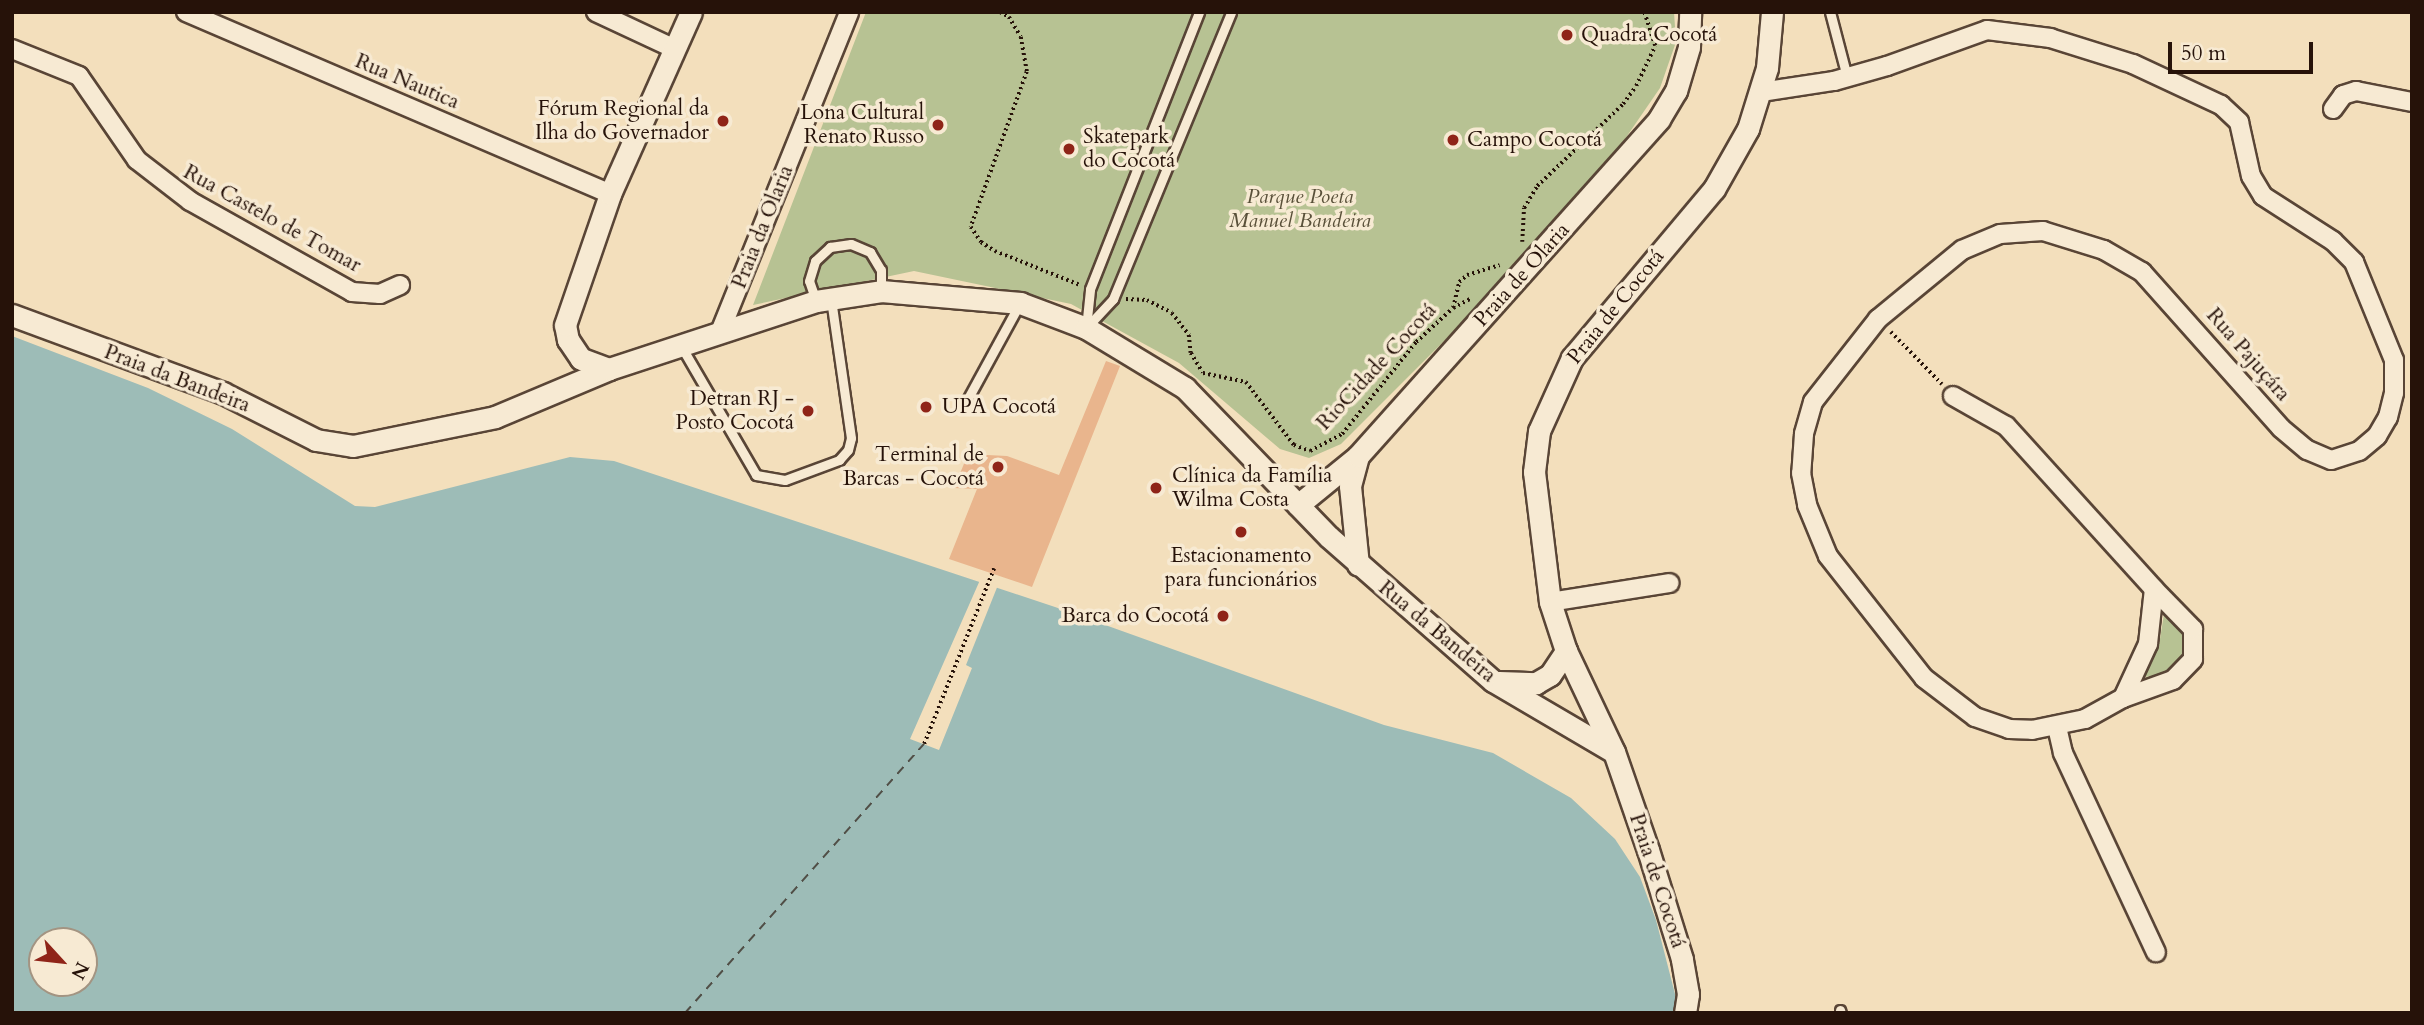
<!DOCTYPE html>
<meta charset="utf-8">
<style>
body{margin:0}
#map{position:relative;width:2424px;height:1025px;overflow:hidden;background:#f3dfbc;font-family:Cardo,serif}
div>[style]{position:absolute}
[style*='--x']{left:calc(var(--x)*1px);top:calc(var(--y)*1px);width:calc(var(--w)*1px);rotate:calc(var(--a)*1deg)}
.green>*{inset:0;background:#b7c293}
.water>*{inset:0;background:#9dbcb7}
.pier>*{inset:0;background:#f3dfbc}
.ferry>*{height:2px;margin-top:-1px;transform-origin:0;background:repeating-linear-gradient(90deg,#504e46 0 9px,transparent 0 16px)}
.building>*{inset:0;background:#e9b58d}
.path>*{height:3.5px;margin-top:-1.75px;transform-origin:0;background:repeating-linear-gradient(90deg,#261209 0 2px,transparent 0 5.5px)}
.roads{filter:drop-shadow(2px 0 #594536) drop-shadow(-2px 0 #594536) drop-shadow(0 2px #594536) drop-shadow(0 -2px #594536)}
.service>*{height:9px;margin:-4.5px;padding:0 4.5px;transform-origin:4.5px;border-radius:4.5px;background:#f7ead3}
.minor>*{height:18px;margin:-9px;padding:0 9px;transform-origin:9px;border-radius:9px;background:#f7ead3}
.tertiary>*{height:21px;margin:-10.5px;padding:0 10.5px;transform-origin:10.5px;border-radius:10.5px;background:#f7ead3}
.dots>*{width:19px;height:19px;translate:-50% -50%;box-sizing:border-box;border:4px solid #f7ead3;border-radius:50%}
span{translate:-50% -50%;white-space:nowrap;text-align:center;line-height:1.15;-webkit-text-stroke:7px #f7ead3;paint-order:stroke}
.poi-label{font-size:21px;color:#261209}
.left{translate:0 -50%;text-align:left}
.right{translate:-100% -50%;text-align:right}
.street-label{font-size:21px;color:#261209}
.park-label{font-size:21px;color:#595039;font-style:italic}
.frame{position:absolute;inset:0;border:14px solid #261209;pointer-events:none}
.north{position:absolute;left:28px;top:927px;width:70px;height:70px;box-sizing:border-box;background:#f7ead3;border:2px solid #a39482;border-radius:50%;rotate:117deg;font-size:19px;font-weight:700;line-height:28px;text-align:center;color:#261209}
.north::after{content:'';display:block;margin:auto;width:24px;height:32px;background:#8f2418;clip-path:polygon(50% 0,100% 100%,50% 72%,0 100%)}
.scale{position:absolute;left:2168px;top:42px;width:145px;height:32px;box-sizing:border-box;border:4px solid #261209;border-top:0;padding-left:9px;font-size:21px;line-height:24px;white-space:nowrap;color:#261209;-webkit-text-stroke:5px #f7ead3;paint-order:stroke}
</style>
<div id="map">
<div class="green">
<i style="clip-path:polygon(866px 12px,1674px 12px,1676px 42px,1660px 88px,1605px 168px,1521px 264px,1341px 444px,1309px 458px,1280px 449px,1179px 363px,1071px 304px,914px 271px,753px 305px)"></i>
<i style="clip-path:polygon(2164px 614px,2184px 635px,2184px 655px,2166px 674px,2144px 677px,2159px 645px)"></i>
</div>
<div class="water">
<i style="clip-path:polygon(evenodd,12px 336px,148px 388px,232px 429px,355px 506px,375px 507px,570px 457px,614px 461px,1055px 607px,1384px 725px,1493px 753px,1571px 798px,1615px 839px,1640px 877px,1656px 920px,1675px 994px,1675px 1013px,12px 1013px,12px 336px,42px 941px,84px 941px,84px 983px,42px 983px,42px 941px)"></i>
</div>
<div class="pier">
<i style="clip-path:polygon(980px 580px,998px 585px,966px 665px,972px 668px,939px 750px,910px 739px)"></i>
</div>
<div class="ferry">
<i style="--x:685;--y:1013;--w:360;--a:-48.4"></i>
</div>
<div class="building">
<i style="clip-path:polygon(1106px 361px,1120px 366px,1032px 587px,949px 559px,977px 489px,954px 488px,968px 454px,1007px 456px,1059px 475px)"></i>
</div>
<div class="path">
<i style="--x:1000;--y:12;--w:10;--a:29"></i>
<i style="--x:1009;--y:17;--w:23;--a:59"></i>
<i style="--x:1021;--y:37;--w:36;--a:80"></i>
<i style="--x:1027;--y:72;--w:165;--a:109.9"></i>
<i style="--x:971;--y:227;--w:18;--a:56"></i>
<i style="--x:981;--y:242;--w:17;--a:33"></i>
<i style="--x:995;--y:251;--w:92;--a:21.8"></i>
<i style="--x:1522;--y:242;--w:34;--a:-87"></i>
<i style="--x:1524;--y:208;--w:26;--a:-59"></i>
<i style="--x:1537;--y:186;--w:119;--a:-43.6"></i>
<i style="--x:1623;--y:104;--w:22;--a:-54"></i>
<i style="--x:1636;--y:86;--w:44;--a:-64.6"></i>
<i style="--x:1655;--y:46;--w:36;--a:-108"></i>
<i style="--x:1126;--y:299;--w:21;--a:3"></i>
<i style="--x:1147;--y:300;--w:28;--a:27"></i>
<i style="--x:1172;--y:313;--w:28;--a:52"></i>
<i style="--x:1189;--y:335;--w:18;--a:84"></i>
<i style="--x:1191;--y:353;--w:23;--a:59"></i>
<i style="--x:1203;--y:373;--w:44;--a:11.8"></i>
<i style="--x:1246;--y:382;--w:79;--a:52.7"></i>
<i style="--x:1294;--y:445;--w:17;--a:21"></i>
<i style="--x:1310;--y:451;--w:36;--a:-28"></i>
<i style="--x:1342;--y:434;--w:118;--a:-51.2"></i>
<i style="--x:1416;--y:342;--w:50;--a:-42.6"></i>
<i style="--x:1453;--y:308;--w:27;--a:-77"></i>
<i style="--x:1459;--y:282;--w:11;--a:-41"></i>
<i style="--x:1467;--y:275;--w:34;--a:-17"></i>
<i style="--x:1453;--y:308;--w:19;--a:-28"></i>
<i style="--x:1891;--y:332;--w:73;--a:45.6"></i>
<i style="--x:924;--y:744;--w:189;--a:-68.3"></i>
</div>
<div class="roads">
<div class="service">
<i style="--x:1830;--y:12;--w:67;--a:75.3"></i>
<i style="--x:816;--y:301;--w:21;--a:-109"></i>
<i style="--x:809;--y:281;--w:21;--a:-73"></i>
<i style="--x:815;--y:261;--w:21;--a:-43"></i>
<i style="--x:830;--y:247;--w:21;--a:-8"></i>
<i style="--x:851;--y:244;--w:21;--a:23"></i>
<i style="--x:870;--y:252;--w:21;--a:59"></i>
<i style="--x:881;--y:270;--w:20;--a:90"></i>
<i style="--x:1086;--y:328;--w:40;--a:-47"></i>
<i style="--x:1113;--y:299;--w:310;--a:-67.6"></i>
<i style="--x:1086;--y:328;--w:39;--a:-84"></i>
<i style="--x:1090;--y:289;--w:298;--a:-68.5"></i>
<i style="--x:681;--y:346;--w:149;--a:59.8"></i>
<i style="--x:756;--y:475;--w:29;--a:10"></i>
<i style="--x:785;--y:480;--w:58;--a:-20.3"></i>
<i style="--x:839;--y:460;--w:13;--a:-48"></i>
<i style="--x:848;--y:450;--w:12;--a:-76"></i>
<i style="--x:851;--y:438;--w:140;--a:-98.2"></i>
<i style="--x:966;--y:402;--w:113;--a:-61.4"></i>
<i style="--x:1840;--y:1010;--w:3;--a:72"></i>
</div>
<div class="minor">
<i style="--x:186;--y:12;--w:461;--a:23.2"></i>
<i style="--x:596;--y:12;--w:87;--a:25.1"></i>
<i style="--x:12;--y:49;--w:72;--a:21.9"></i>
<i style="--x:79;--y:76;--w:102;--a:55.4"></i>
<i style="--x:137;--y:160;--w:67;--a:37.7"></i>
<i style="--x:190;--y:201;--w:186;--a:29.3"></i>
<i style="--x:352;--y:292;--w:28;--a:4"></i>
<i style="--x:380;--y:294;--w:22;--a:-24"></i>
<i style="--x:1761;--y:92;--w:74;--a:-8.6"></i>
<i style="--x:1834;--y:81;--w:55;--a:-15.8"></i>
<i style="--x:1887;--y:66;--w:106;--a:-19.8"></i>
<i style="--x:1987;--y:30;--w:64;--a:7.2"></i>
<i style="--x:2050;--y:38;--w:87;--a:17.4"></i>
<i style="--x:2133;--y:64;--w:97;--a:25"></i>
<i style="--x:2221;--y:105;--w:25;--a:43"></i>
<i style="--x:2239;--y:122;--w:55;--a:77.5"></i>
<i style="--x:2251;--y:176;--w:23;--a:59"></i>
<i style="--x:2263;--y:196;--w:83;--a:32.7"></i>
<i style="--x:2333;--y:241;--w:30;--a:45"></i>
<i style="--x:2354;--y:262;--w:106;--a:67.8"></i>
<i style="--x:2394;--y:360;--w:33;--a:90"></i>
<i style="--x:2394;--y:393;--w:25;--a:104"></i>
<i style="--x:2388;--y:417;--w:22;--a:120"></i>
<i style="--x:2377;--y:436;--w:23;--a:140"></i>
<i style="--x:2359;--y:451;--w:29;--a:162"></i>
<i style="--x:2331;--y:460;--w:26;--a:-157"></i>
<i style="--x:2307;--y:450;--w:34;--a:-140"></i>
<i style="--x:2281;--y:428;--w:209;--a:-131.7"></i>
<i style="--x:2142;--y:272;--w:44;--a:-149.9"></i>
<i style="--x:2104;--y:250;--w:64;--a:-162.7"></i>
<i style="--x:2043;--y:231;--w:43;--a:176"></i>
<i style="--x:2000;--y:234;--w:41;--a:157.2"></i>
<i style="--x:1962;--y:250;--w:109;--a:140.6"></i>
<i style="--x:1878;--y:319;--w:105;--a:128.1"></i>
<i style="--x:1813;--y:402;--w:33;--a:106"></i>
<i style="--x:1804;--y:434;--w:39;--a:94"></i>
<i style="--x:1801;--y:473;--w:33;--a:79"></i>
<i style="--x:1807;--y:505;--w:55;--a:67.6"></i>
<i style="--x:1828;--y:556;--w:155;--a:51.8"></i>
<i style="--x:1924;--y:678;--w:64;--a:37.4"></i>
<i style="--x:1975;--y:717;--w:36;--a:19"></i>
<i style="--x:2009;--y:729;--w:23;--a:2"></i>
<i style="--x:2032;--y:730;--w:54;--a:-11.7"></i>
<i style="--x:2085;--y:719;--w:43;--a:-28.9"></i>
<i style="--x:2123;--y:698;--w:60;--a:-65.2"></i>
<i style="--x:2148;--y:644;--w:55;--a:-83.8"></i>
<i style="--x:2154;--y:589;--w:220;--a:-132.2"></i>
<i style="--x:2006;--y:426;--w:61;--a:-150.5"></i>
<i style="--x:2333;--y:109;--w:17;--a:-54"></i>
<i style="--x:2343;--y:95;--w:14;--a:-17"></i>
<i style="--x:2356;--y:91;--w:57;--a:11.1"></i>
<i style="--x:720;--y:332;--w:345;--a:-68"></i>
<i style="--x:1550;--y:602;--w:121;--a:-9"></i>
<i style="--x:2123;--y:698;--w:53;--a:-19.8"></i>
<i style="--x:2173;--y:680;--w:29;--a:-46"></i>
<i style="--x:2193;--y:659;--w:30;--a:-90"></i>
<i style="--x:2193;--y:629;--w:56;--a:-134.3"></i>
<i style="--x:2057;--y:727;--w:27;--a:77"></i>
<i style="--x:2063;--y:753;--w:220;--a:65"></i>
</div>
<div class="tertiary">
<i style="--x:12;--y:315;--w:225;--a:20.3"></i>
<i style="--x:223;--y:393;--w:104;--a:26.8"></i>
<i style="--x:316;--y:440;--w:37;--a:9"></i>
<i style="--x:353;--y:446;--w:145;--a:-11.5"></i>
<i style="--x:495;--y:417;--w:124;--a:-22.8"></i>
<i style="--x:609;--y:369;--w:218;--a:-18.2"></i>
<i style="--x:816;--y:301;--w:66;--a:-8.7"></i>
<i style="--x:881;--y:291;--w:140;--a:4.9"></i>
<i style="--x:1020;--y:303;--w:71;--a:20.7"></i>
<i style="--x:1086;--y:328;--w:116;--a:31.2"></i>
<i style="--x:1185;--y:388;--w:207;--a:46"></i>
<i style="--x:1329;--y:537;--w:218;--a:41.3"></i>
<i style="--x:1493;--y:681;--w:140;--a:30.4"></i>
<i style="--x:609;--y:369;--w:30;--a:-160"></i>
<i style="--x:581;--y:359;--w:23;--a:-124"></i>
<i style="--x:568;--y:340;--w:15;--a:-101"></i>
<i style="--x:565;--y:325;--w:139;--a:-71"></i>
<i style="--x:610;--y:194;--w:199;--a:-66"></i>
<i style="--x:1358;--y:456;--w:31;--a:105"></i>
<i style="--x:1350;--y:486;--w:79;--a:84.2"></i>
<i style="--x:1298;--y:505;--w:77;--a:-39.2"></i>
<i style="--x:1358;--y:456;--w:452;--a:-48.2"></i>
<i style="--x:1659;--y:119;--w:33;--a:-59"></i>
<i style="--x:1676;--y:91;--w:46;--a:-73.5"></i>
<i style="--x:1689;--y:47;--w:35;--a:-88"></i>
<i style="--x:1499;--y:682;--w:37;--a:2"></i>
<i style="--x:1536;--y:683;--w:16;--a:-30"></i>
<i style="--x:1550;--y:675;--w:29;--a:-56"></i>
<i style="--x:1685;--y:1013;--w:19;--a:-81"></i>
<i style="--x:1688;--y:994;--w:36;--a:-100"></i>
<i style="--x:1682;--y:959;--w:114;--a:-107.3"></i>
<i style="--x:1648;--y:850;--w:104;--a:-109.1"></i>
<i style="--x:1614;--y:752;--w:112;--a:-115.4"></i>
<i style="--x:1566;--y:651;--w:52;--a:-108.1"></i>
<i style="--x:1550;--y:602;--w:131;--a:-97"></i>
<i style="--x:1534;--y:472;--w:41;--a:-83"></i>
<i style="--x:1539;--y:431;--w:80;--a:-65.7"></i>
<i style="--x:1572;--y:358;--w:221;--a:-50"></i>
<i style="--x:1714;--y:189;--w:69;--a:-60.5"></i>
<i style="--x:1748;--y:129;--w:64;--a:-72.7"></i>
<i style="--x:1767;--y:68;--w:56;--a:-84.9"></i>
</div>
</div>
<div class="dots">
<i style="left:1567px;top:35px;background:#8f2418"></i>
<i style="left:723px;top:121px;background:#8f2418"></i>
<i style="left:938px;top:125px;background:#8f2418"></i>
<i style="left:1453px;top:140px;background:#8f2418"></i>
<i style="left:1069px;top:149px;background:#8f2418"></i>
<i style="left:926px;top:407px;background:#8f2418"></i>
<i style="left:808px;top:411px;background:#8f2418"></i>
<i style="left:998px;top:467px;background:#8f2418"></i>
<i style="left:1156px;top:488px;background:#8f2418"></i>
<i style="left:1241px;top:532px;background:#8f2418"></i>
<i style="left:1223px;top:616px;background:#8f2418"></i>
</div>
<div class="poi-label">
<span class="left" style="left:1581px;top:35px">Quadra Cocotá</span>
<span class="right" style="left:709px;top:121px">Fórum Regional da<br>Ilha do Governador</span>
<span class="right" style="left:924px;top:125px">Lona Cultural<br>Renato Russo</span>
<span class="left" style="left:1083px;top:149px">Skatepark<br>do Cocotá</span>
<span class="left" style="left:1467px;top:140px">Campo Cocotá</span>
<span class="right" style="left:794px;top:411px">Detran RJ -<br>Posto Cocotá</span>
<span class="left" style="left:942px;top:407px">UPA Cocotá</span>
<span class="right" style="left:984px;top:467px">Terminal de<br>Barcas - Cocotá</span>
<span class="left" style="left:1172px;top:488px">Clínica da Família<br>Wilma Costa</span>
<span style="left:1241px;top:568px">Estacionamento<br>para funcionários</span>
<span class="right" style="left:1209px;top:616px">Barca do Cocotá</span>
</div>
<div class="street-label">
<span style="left:407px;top:82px;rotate:23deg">Rua Nautica</span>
<span style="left:272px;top:219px;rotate:29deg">Rua Castelo de Tomar</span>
<span style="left:763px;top:227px;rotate:-68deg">Praia da Olaria</span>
<span style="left:1522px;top:275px;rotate:-48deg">Praia de Olaria</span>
<span style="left:1616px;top:307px;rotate:-51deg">Praia de Cocotá</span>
<span style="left:2248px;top:355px;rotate:49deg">Rua Pajuçára</span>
<span style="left:1377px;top:367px;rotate:-47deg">RioCidade Cocotá</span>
<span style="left:177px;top:379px;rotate:21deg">Praia da Bandeira</span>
<span style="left:1437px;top:632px;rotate:40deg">Rua da Bandeira</span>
<span style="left:1657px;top:881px;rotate:72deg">Praia de Cocotá</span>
</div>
<div class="park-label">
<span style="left:1300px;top:209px">Parque Poeta<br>Manuel Bandeira</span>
</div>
<div class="frame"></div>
<div class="north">N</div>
<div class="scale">50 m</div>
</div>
